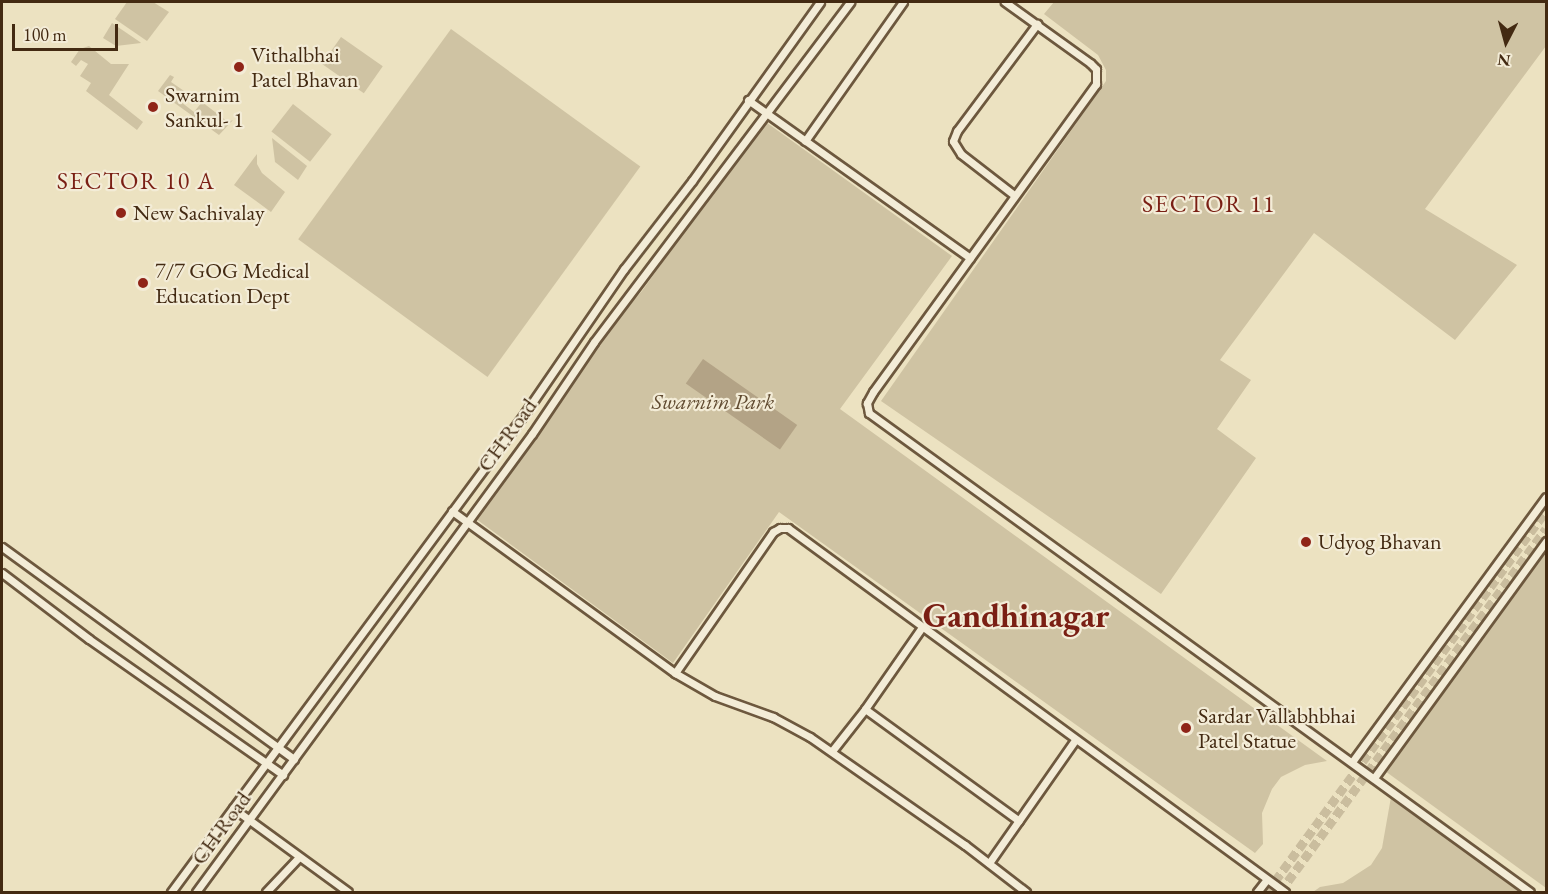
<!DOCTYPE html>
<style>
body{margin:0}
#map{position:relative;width:1548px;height:894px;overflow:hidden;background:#ece2c1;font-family:"EB Garamond",serif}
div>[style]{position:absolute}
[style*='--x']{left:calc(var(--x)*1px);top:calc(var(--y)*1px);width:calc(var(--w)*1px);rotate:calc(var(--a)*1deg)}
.green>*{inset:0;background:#cfc3a3;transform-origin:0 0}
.water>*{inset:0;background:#b3a386;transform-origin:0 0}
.major-tunnel>*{height:9px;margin-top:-4.5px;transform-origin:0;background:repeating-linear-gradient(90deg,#cabd9e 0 9px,transparent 0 13.5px)}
.roads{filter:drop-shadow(2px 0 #6d583e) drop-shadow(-2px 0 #6d583e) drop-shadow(0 2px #6d583e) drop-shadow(0 -2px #6d583e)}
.minor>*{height:7px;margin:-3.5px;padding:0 3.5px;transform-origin:3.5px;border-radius:3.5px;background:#f3ecd7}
.dots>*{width:16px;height:16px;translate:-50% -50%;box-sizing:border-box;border:3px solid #f3ecd7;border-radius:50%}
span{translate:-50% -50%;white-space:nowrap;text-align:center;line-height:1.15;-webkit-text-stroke:4.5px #f3ecd7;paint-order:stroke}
.poi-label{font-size:22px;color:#432a12}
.left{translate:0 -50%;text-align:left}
.park-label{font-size:22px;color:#5f492f;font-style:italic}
.street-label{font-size:22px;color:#432a12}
.neighbourhood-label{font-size:24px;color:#7a1f14;letter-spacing:1.5px}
.town-label{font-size:34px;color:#7a1f14;font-weight:700}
.frame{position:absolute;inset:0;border:3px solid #432a12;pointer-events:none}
.north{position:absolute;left:1476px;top:12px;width:60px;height:60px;-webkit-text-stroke:4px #f3ecd7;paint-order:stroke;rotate:186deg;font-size:16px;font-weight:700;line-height:24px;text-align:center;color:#432a12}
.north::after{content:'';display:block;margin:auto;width:21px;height:27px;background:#432a12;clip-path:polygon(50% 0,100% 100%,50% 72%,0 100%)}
.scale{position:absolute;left:12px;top:24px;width:106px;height:27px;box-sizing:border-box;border:3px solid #432a12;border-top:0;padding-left:8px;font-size:18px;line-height:21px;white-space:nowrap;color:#432a12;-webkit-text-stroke:4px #f3ecd7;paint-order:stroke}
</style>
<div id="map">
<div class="green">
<i style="clip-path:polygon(127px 2px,153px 2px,169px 12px,147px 41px,115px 19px)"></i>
<i style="clip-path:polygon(1054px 2px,1546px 2px,1546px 46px,1425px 209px,1517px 265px,1455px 340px,1314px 233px,1220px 360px,1251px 380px,1217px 429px,1256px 458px,1161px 594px,881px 401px,1106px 81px,1106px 70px,1098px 55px,1044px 14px)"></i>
<i style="clip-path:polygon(112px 23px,140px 42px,141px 43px,116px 46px,103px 38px)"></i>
<i style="left:451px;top:29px;width:234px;height:260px;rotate:36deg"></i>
<i style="left:341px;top:37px;width:51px;height:33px;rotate:35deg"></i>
<i style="clip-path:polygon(89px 46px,111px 64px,129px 64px,109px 95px,143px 122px,137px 130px,86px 91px,91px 83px,80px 76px,88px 64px,81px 60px,76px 66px,71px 62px,80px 49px)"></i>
<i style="clip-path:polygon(170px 75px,174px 77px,171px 82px,187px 93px,181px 102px,194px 112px,202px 102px,228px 122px,233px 120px,219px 135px,158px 91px)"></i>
<i style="left:293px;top:104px;width:49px;height:35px;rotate:38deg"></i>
<i style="clip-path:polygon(763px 120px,952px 256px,840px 409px,1327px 761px,1305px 765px,1281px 777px,1272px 789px,1262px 813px,1263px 844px,1255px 853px,779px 512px,673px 663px,476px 519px,606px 331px,642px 291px)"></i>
<i style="clip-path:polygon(272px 138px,307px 166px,298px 180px,275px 162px)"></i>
<i style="clip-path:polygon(257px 154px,257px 164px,262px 173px,285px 192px,271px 212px,234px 185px)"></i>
<i style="clip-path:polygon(1546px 550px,1546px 888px,1385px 771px)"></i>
<i style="clip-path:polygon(1391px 797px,1521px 892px,1313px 892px,1320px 887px,1343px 883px,1371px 865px,1382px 848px)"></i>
</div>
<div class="water">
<i style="left:703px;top:359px;width:115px;height:30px;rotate:35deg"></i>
</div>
<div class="major-tunnel">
<i style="--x:1267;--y:892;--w:472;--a:-53.8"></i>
<i style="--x:1280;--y:892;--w:450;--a:-53.8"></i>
</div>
<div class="roads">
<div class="minor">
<i style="--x:748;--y:100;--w:272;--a:35.4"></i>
<i style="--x:970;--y:258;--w:165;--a:125.9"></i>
<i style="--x:873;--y:392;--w:13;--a:119"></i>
<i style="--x:867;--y:403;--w:10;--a:79"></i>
<i style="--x:869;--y:413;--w:816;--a:35.93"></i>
<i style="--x:805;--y:141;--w:170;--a:-54.8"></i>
<i style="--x:1014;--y:195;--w:67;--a:-142.3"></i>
<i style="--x:961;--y:154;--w:15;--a:-122"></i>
<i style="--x:953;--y:141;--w:11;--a:-68"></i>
<i style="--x:957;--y:131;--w:134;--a:-53.2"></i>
<i style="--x:970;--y:258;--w:215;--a:-54.1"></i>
<i style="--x:1096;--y:84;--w:15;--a:-90"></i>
<i style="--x:1096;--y:69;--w:8;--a:-135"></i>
<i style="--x:1090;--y:63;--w:105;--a:-144.3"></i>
<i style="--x:452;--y:511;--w:276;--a:36"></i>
<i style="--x:675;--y:673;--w:172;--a:-55.2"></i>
<i style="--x:773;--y:532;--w:8;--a:-30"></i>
<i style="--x:780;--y:528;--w:8;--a:0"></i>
<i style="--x:788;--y:528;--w:616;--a:36.22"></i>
<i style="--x:2;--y:547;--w:361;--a:36"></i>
<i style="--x:2;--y:573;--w:109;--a:37.2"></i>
<i style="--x:89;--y:639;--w:237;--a:35"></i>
<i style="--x:675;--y:673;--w:46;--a:29.9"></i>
<i style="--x:715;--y:696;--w:62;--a:19.9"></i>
<i style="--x:773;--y:717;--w:42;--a:28.4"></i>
<i style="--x:810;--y:737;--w:189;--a:34.9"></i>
<i style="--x:965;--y:845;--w:77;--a:37.6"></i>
<i style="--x:865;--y:709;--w:190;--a:36"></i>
<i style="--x:832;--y:751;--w:53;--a:-51.8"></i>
<i style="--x:865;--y:709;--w:100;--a:-55.2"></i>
<i style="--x:1352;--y:762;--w:328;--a:-53.8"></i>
<i style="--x:1374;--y:778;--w:293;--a:-54"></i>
<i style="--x:233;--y:808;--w:142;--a:36.1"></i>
<i style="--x:989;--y:863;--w:150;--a:-55"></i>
<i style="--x:171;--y:892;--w:596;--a:-53.53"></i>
<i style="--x:525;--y:413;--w:175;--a:-55.5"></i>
<i style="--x:624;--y:269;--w:111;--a:-52.3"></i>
<i style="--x:692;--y:181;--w:220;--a:-54.4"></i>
<i style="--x:196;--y:892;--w:568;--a:-53.74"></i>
<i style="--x:532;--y:434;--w:111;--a:-56"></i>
<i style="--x:594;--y:342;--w:426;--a:-53"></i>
<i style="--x:266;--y:892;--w:48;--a:-46.7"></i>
<i style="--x:1257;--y:892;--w:16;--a:-52"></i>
</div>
</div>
<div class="dots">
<i style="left:239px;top:67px;background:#8f2418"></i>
<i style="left:153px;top:107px;background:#8f2418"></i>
<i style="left:121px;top:213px;background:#8f2418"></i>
<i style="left:143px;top:283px;background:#8f2418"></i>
<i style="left:1306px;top:542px;background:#8f2418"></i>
<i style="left:1186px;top:728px;background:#8f2418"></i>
</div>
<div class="poi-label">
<span class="left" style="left:251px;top:67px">Vithalbhai<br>Patel Bhavan</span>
<span class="left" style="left:165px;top:107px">Swarnim<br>Sankul- 1</span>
<span class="left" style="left:133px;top:213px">New Sachivalay</span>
<span class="left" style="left:155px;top:283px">7/7 GOG Medical<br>Education Dept</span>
<span class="left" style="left:1318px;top:542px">Udyog Bhavan</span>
<span class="left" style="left:1198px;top:728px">Sardar Vallabhbhai<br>Patel Statue</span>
</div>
<div class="park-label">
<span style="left:713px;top:402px">Swarnim Park</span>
</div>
<div class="street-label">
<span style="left:507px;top:435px;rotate:-54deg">CH Road</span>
<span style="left:221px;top:828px;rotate:-54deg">CH Road</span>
</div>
<div class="neighbourhood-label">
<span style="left:136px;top:181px">SECTOR 10 A</span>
<span style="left:1209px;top:204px">SECTOR 11</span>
</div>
<div class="town-label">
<span style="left:1016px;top:616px">Gandhinagar</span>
</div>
<div class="frame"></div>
<div class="north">N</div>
<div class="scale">100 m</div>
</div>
